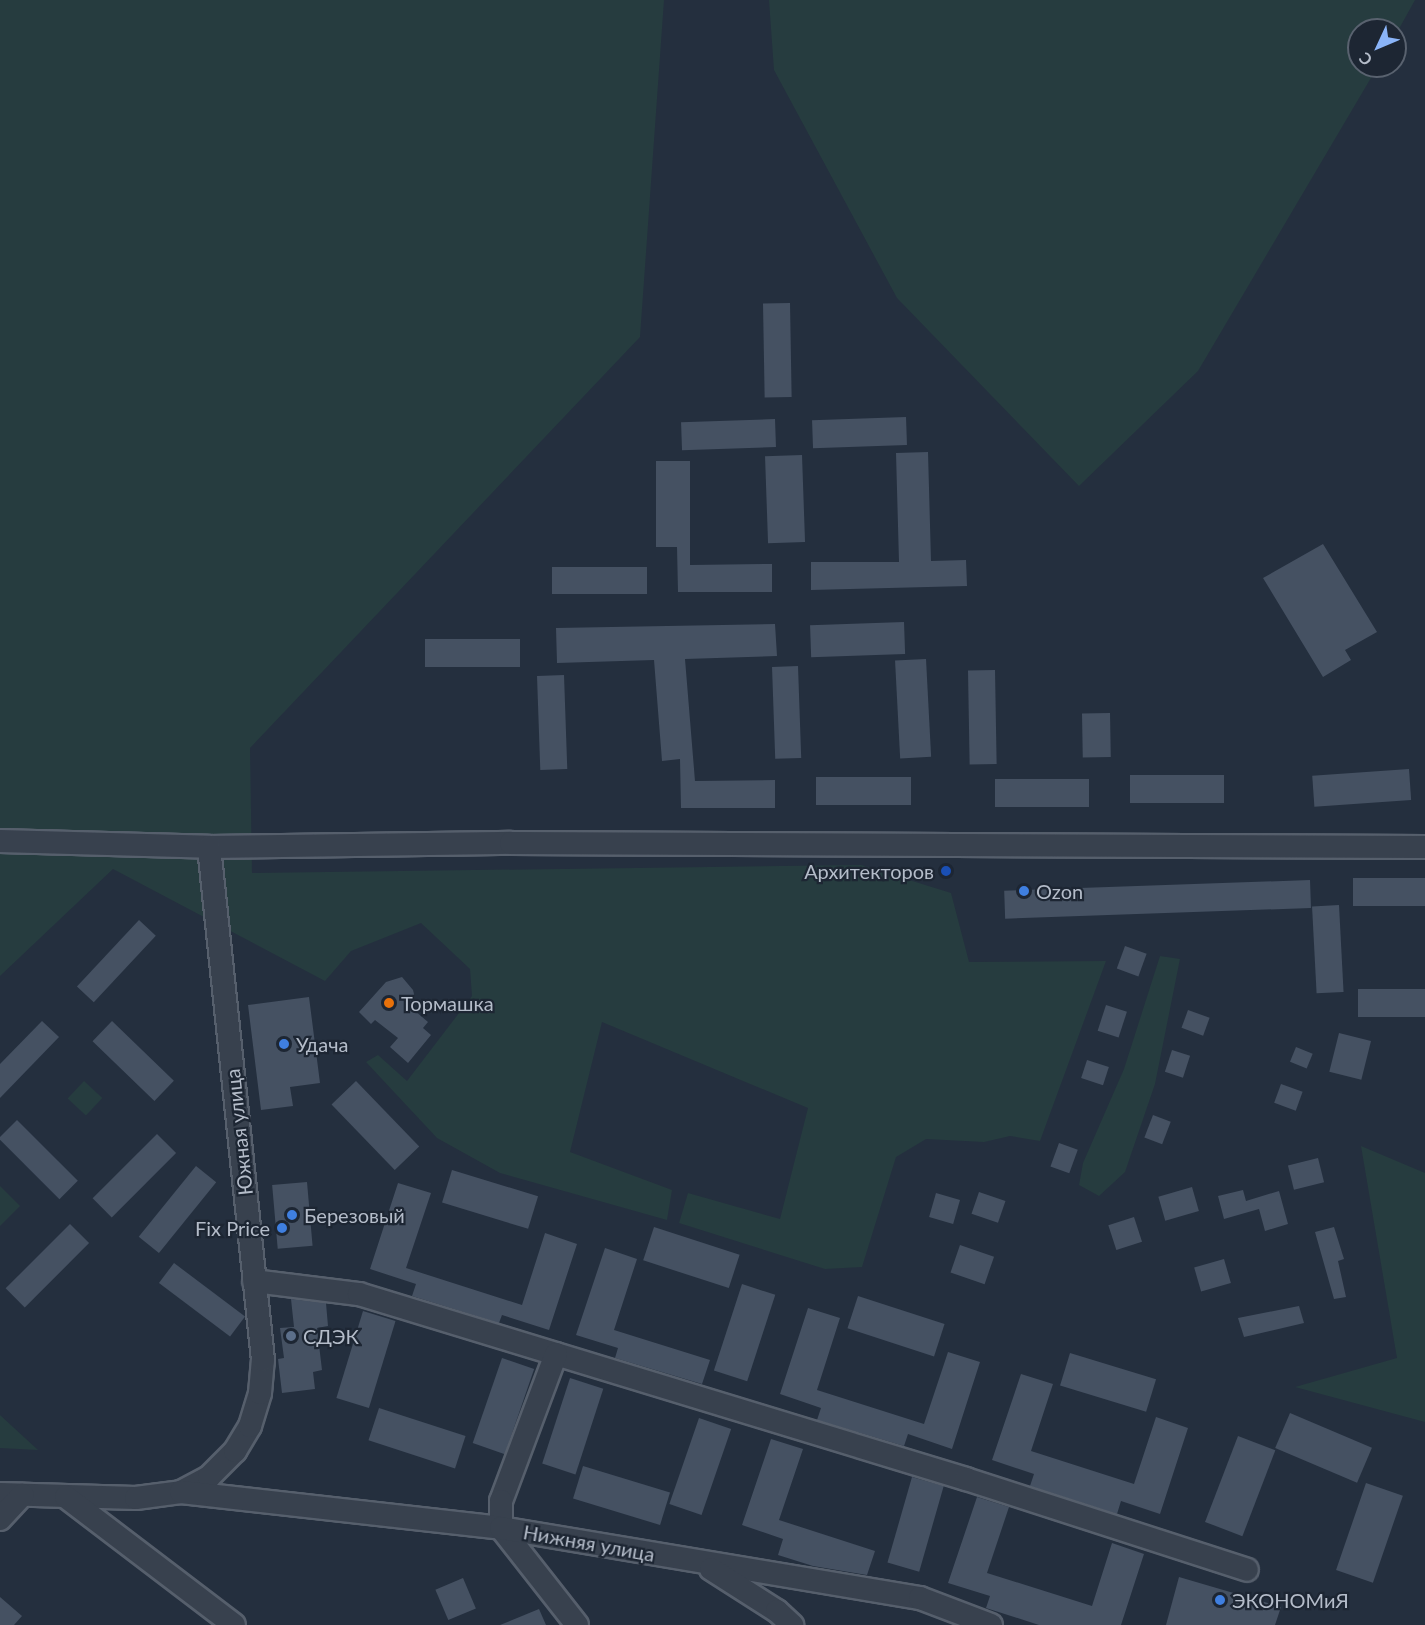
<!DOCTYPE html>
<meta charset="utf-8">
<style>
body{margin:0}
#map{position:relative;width:1425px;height:1625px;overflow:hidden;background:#242f3e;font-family:Lato,sans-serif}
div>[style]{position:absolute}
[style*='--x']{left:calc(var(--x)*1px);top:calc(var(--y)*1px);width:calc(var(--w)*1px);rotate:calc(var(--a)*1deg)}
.green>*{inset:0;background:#263c3f;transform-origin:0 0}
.building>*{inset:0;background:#455162;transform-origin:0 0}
.roads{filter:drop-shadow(2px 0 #565f6c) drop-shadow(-2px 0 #565f6c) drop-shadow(0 2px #565f6c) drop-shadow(0 -2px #565f6c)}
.minor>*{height:22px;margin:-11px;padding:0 11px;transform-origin:11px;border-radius:11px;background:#38414e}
.dots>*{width:16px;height:16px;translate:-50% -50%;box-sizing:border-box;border:3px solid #1d2633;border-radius:50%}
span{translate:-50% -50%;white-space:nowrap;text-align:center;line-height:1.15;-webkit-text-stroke:4.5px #1d2633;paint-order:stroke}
.poi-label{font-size:20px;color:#b4bcc9}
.right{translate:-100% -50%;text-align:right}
.left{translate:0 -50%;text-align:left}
.street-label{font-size:20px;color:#b4bcc9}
.north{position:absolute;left:1347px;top:18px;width:60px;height:60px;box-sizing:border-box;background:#1d2633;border:2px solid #59626f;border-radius:50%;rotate:226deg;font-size:16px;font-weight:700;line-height:24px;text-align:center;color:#b4bcc9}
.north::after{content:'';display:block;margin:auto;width:21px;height:27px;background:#8ab4f8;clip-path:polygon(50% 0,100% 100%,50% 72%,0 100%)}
</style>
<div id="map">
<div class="green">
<i style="clip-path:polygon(0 0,664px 0,640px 337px,250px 748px,252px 873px,861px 865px,951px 893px,969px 962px,1106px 961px,1040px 1141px,1010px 1136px,984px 1142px,926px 1139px,896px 1157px,862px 1267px,825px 1269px,679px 1223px,688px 1193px,780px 1219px,808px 1108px,602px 1022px,570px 1152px,672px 1190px,667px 1220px,500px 1173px,437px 1138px,366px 1062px,378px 1055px,407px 1081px,472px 996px,470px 969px,421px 923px,351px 951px,325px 981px,113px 869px,0 976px)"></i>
<i style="clip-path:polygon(769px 0,1415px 0,1395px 36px,1395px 30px,1359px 30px,1359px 66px,1378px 66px,1198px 371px,1079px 486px,897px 298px,774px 70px)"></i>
<i style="clip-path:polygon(1160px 956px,1180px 959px,1155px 1084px,1125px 1172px,1099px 1196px,1079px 1185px,1083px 1163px,1124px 1069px)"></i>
<i style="left:84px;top:1081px;width:25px;height:24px;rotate:43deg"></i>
<i style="clip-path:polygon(1361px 1146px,1425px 1173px,1425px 1422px,1295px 1387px,1397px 1358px)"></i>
<i style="clip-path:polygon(0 1186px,20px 1206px,0 1226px)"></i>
<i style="clip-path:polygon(0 1415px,38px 1450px,0 1448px)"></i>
</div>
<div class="building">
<i style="left:790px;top:303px;width:94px;height:27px;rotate:89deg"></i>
<i style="left:906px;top:417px;width:28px;height:94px;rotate:88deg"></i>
<i style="left:775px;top:419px;width:28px;height:94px;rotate:88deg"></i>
<i style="clip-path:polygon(928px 452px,931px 561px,966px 560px,967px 586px,811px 590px,811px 562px,899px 562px,896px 453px)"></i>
<i style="left:802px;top:455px;width:87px;height:37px;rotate:88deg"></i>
<i style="clip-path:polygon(656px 461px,690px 461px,690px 565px,772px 564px,772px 592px,678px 592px,677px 547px,656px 547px)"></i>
<i style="clip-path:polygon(1323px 544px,1377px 632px,1345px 650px,1351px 660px,1323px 677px,1263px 578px)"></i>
<i style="left:552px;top:567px;width:95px;height:27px"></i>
<i style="left:904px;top:622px;width:32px;height:94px;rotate:88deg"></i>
<i style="clip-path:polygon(775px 624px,777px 656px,685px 659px,695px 781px,775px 780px,775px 808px,681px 808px,680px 759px,662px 761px,654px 660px,557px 663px,556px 628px)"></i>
<i style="left:425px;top:639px;width:95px;height:28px"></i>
<i style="left:926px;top:659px;width:98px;height:31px;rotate:87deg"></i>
<i style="left:798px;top:666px;width:92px;height:26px;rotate:88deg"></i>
<i style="left:995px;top:670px;width:94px;height:27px;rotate:89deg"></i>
<i style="left:564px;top:675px;width:94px;height:27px;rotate:88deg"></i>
<i style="left:1110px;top:713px;width:44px;height:28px;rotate:89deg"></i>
<i style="left:1409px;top:769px;width:31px;height:97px;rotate:86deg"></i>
<i style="left:1224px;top:775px;width:28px;height:94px;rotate:90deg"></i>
<i style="left:911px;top:777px;width:28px;height:95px;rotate:90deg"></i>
<i style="left:995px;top:779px;width:94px;height:28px"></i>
<i style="left:1425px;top:878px;width:28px;height:72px;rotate:90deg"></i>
<i style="left:1310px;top:880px;width:28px;height:306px;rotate:88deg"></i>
<i style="left:1339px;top:905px;width:87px;height:27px;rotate:87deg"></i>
<i style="left:139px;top:920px;width:23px;height:91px;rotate:43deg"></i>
<i style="left:1125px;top:946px;width:23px;height:24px;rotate:20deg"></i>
<i style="clip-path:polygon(402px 977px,413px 990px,415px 998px,408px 1005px,428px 1022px,423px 1028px,431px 1035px,408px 1063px,390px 1047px,398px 1038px,375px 1020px,371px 1024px,359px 1012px,386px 982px)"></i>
<i style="left:1425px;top:989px;width:28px;height:67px;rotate:90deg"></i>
<i style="clip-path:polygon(309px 997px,320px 1083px,290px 1087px,293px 1106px,261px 1110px,248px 1005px)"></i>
<i style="left:1106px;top:1005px;width:22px;height:27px;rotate:18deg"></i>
<i style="left:1188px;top:1010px;width:23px;height:19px;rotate:20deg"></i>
<i style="clip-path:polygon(42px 1021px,59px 1037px,0 1098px,0 1064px)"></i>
<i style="left:112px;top:1021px;width:86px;height:28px;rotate:44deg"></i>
<i style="left:1339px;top:1033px;width:33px;height:40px;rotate:14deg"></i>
<i style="left:1296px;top:1047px;width:18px;height:16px;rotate:22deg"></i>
<i style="left:1172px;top:1050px;width:19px;height:23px;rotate:18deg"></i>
<i style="left:1087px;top:1060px;width:23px;height:19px;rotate:18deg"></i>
<i style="left:356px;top:1081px;width:91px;height:34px;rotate:46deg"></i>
<i style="left:1281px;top:1084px;width:23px;height:20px;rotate:20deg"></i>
<i style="left:1153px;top:1115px;width:19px;height:24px;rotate:21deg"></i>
<i style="left:17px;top:1120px;width:86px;height:26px;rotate:45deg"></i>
<i style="left:157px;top:1134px;width:27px;height:91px;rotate:45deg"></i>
<i style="left:1059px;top:1143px;width:20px;height:25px;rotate:20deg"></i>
<i style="left:1318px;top:1158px;width:25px;height:31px;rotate:76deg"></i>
<i style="left:196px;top:1166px;width:26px;height:91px;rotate:39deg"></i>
<i style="left:452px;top:1170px;width:90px;height:34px;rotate:17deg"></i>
<i style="left:307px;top:1182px;width:64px;height:35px;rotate:85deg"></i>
<i style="clip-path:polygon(398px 1183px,431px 1193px,406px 1268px,522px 1305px,545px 1233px,577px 1244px,549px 1330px,502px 1315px,499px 1323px,412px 1296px,416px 1284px,370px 1269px)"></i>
<i style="left:1192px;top:1187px;width:25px;height:35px;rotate:74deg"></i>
<i style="clip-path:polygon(1243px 1190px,1246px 1201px,1279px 1191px,1288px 1224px,1265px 1231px,1259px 1209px,1224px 1219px,1218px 1196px)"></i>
<i style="left:979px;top:1192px;width:28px;height:23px;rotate:19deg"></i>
<i style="left:936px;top:1193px;width:25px;height:25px;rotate:16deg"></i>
<i style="left:1134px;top:1217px;width:26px;height:27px;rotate:72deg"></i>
<i style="left:70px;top:1224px;width:27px;height:91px;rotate:45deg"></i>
<i style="left:654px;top:1227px;width:90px;height:35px;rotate:18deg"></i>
<i style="clip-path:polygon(1334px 1227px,1344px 1259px,1338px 1261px,1346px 1297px,1334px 1299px,1315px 1232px)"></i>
<i style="left:960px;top:1245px;width:36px;height:29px;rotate:19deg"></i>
<i style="clip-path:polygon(605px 1248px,637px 1259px,614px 1330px,710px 1360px,702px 1384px,615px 1358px,618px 1348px,576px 1335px)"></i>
<i style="left:1224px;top:1259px;width:25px;height:31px;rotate:74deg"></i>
<i style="left:174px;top:1263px;width:89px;height:25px;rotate:37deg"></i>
<i style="left:742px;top:1284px;width:35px;height:91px;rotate:18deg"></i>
<i style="left:858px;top:1296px;width:91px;height:34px;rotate:18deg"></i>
<i style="clip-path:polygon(291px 1299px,326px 1303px,328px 1326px,317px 1328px,322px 1370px,313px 1372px,315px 1389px,282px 1393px,278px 1359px,284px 1358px,280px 1328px,294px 1327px)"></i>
<i style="clip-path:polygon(1299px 1306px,1304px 1323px,1244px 1337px,1238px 1318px)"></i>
<i style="clip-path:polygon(808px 1308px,840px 1318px,817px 1390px,924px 1424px,948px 1352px,980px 1362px,952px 1449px,908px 1434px,904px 1446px,817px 1420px,821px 1408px,780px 1394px)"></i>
<i style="left:363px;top:1311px;width:34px;height:91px;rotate:17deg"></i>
<i style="left:1070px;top:1353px;width:90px;height:34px;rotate:17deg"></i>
<i style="left:502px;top:1358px;width:34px;height:90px;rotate:19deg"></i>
<i style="clip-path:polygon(1021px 1374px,1053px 1384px,1031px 1451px,1134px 1484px,1156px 1417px,1188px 1428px,1160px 1514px,1121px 1501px,1117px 1514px,1030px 1486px,1034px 1474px,992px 1460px)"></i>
<i style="left:570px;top:1378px;width:35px;height:90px;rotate:18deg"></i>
<i style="left:379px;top:1408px;width:91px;height:34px;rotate:18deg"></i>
<i style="left:1290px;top:1413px;width:89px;height:38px;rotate:23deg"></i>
<i style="left:699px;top:1418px;width:34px;height:91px;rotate:19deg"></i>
<i style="left:1238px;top:1436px;width:40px;height:92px;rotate:21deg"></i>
<i style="clip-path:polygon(771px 1439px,803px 1449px,779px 1520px,875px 1551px,867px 1575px,813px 1566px,778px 1555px,783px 1539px,742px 1525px)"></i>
<i style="left:583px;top:1466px;width:91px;height:34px;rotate:17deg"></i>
<i style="left:912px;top:1477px;width:33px;height:89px;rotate:16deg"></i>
<i style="left:1366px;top:1483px;width:39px;height:92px;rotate:19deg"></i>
<i style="clip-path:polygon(977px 1497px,1009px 1507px,987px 1573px,1092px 1606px,1112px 1543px,1144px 1554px,1121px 1625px,1039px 1625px,986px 1608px,990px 1596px,948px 1583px)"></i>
<i style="clip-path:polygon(1179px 1577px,1281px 1607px,1275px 1625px,1166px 1625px)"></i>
<i style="left:463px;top:1578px;width:33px;height:30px;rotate:67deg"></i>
<i style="clip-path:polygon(0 1597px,22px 1616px,14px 1625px,0 1625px)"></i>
<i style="clip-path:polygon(539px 1609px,546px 1625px,500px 1625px)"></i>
</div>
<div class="roads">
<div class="minor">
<i style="--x:0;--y:841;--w:209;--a:1.6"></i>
<i style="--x:209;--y:847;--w:302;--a:-0.8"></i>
<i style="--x:511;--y:843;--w:914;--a:0.25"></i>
<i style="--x:254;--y:1281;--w:106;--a:7.1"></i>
<i style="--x:359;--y:1294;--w:635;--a:16.95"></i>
<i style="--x:966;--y:1479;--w:295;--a:17.9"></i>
<i style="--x:556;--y:1354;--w:157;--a:110.5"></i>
<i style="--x:501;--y:1501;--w:27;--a:90"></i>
<i style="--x:501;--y:1528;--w:123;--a:51.9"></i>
<i style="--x:181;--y:1492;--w:32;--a:-28"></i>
<i style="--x:209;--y:1477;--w:37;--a:-45"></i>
<i style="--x:235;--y:1451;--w:29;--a:-59"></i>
<i style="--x:250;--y:1426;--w:34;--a:-73"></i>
<i style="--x:260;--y:1393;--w:33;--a:-85"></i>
<i style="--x:263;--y:1360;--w:516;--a:-96.01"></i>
<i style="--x:0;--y:1494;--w:136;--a:1.7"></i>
<i style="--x:136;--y:1498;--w:45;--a:-7.6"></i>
<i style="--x:181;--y:1492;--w:322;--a:6.4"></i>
<i style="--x:501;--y:1528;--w:425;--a:9.5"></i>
<i style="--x:920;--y:1598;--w:76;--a:20.8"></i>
<i style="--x:66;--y:1497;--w:211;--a:37.3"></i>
<i style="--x:0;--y:1519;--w:33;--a:-47"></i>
<i style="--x:711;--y:1569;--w:78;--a:32.5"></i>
<i style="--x:777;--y:1611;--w:21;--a:43"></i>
</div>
</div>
<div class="dots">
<i style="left:946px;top:871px;background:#1a4fb4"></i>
<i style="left:1024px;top:891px;background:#3f7fe0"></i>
<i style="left:389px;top:1003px;background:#e8710a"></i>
<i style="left:284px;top:1044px;background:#3f7fe0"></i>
<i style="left:292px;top:1215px;background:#3f7fe0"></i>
<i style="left:282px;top:1228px;background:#3f7fe0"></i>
<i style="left:291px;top:1336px;background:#5c6f8a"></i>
<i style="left:1220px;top:1600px;background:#3f7fe0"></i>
</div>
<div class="poi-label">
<span class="right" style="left:934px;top:871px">Архитекторов</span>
<span class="left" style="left:1036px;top:891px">Ozon</span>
<span class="left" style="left:401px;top:1003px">Тормашка</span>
<span class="left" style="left:296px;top:1044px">Удача</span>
<span class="left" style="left:304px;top:1215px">Березовый</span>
<span class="right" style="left:270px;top:1228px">Fix Price</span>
<span class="left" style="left:303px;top:1336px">СДЭК</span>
<span class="left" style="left:1232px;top:1600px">ЭКОНОМиЯ</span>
</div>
<div class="street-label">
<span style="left:239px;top:1132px;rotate:-96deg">Южная улица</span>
<span style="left:589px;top:1543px;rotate:10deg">Нижняя улица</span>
</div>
<div class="north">С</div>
</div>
